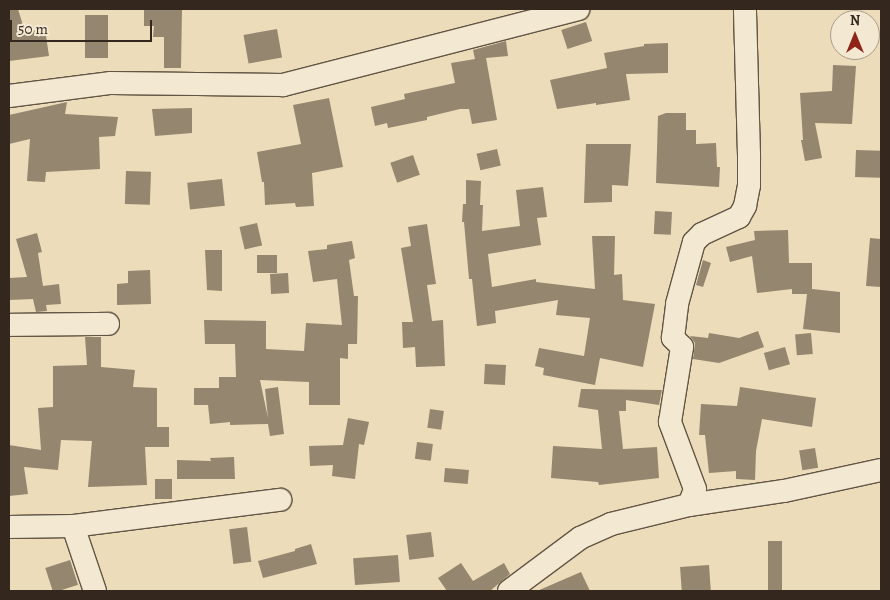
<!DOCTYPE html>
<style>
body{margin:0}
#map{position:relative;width:890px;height:600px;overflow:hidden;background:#eddcb9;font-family:Alegreya,serif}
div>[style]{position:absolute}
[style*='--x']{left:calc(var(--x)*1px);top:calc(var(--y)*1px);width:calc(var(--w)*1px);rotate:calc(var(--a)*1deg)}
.building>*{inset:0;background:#94866f;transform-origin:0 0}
.roads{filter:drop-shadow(1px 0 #625545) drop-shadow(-1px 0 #625545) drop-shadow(0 1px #625545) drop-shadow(0 -1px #625545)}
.minor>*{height:22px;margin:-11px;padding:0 11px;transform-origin:11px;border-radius:11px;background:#f3e8d2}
span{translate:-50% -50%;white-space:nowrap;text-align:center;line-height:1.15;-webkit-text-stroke:4px #f3e8d2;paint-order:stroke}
.frame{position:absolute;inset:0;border:10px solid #34281e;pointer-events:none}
.north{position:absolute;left:830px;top:10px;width:50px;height:50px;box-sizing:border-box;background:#f3e8d2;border:1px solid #a79b8a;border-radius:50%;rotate:0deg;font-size:14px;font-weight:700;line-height:20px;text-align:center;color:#34281e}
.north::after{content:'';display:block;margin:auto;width:18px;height:22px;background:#8f2418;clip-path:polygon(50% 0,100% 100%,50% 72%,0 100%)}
.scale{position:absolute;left:10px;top:20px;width:142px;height:22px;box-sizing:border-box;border:2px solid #34281e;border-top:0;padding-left:6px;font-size:15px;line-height:18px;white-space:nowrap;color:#34281e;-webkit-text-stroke:4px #f3e8d2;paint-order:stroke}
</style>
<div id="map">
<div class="building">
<i style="clip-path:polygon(9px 9px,18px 9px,25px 32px,45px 29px,49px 56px,9px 61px)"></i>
<i style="clip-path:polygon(144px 9px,182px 9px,181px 68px,164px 68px,164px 37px,153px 37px,154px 26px,144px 26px)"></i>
<i style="left:85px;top:15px;width:23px;height:43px"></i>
<i style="left:586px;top:22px;width:20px;height:26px;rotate:72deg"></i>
<i style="left:277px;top:29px;width:29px;height:34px;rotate:80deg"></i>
<i style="clip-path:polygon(506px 41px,508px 56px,486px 58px,497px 120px,472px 124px,469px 109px,460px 109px,427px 117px,427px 120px,388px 128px,387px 123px,375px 126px,371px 107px,405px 99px,404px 94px,455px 83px,451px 63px,475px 59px,473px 50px)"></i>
<i style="clip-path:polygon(668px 43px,668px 73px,626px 74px,630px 100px,596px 105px,596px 103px,557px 109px,550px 80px,607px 68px,604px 53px,644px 46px,644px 44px)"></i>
<i style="clip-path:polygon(833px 65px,856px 66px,852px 124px,815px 123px,822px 158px,805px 161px,801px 140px,803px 140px,800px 93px,832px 91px)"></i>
<i style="clip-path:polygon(329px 98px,343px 167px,312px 173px,314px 206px,296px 207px,295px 203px,265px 205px,264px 182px,262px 182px,257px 152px,301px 144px,293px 105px)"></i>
<i style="clip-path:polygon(67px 102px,65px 114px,118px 117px,115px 136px,99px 137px,100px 169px,46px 172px,45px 182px,27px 181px,30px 139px,9px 144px,9px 115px)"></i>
<i style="clip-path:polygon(192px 108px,192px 133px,155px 136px,152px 109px)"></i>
<i style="clip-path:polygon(666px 113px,686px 113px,686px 130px,696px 130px,696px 144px,716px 143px,717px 167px,720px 167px,719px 187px,656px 183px,658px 116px)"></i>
<i style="clip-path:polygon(586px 144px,631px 144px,628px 186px,612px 185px,612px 202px,584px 203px)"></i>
<i style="left:497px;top:149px;width:17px;height:21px;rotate:77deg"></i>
<i style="left:856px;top:150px;width:25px;height:27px;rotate:2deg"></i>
<i style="left:413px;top:155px;width:21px;height:24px;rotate:71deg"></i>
<i style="left:126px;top:171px;width:25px;height:33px;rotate:2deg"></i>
<i style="left:222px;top:179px;width:27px;height:35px;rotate:84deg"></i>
<i style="clip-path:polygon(466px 180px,481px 181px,480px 205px,483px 205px,482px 231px,520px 226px,516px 190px,543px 187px,547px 217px,537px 218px,541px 245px,488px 254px,492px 287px,536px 279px,536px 282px,595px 289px,592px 236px,615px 236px,614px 275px,622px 274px,623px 300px,655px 304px,643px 367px,600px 358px,595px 385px,543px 375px,544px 368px,535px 366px,539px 348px,584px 356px,590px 318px,556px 315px,558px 300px,495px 311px,496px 323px,477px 326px,472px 279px,469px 279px,464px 222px,462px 222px,463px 204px,466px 204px)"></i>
<i style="left:655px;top:211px;width:17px;height:23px;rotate:3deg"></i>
<i style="left:257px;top:223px;width:23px;height:18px;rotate:77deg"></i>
<i style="clip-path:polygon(427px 224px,436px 284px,427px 285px,432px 321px,443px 320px,445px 366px,416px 367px,415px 347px,403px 348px,402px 322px,413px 322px,401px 248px,411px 246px,408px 227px)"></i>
<i style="clip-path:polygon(788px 230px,789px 263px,812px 263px,812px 289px,840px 292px,840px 333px,803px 329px,807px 294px,792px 294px,792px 289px,757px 293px,752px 256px,730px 262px,726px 247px,755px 240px,754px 231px)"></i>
<i style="clip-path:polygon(37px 233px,42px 252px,38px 253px,43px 286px,59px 284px,61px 304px,46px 305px,47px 311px,36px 312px,33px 299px,9px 300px,9px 278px,27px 277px,16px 239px)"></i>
<i style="clip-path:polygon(870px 238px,881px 239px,881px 287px,866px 286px)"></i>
<i style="clip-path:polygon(352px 241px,355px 258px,349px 260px,354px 296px,358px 296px,357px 344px,348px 344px,348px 359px,340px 358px,340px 405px,309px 405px,309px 382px,260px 380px,268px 418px,265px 389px,278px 387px,284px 434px,270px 436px,268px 424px,230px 425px,230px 422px,210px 424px,208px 405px,194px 405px,194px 388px,219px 388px,219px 377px,236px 377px,235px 344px,205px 344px,204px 320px,266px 321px,266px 349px,304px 351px,306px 323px,342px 325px,337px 279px,313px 282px,308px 251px,327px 249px,327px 245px)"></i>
<i style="clip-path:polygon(205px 250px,222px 250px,222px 291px,207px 290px)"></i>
<i style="left:257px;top:255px;width:20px;height:18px"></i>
<i style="clip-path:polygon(703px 260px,711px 263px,703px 287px,696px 285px)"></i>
<i style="clip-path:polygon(150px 270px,151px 304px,117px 305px,117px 284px,128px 283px,128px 271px)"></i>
<i style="left:288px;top:273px;width:20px;height:18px;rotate:87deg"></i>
<i style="clip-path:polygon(758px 331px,764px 347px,719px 363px,693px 359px,695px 343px,690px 336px,708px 338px,709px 333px,739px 338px)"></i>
<i style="left:811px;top:333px;width:21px;height:16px;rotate:85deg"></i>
<i style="clip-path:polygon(85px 337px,101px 337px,101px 367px,135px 370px,133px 387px,157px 388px,157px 427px,169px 427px,169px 447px,145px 447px,147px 485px,88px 487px,92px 441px,61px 440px,58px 470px,24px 467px,28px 494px,9px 496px,9px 445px,41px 450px,38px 408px,53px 407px,53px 366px,87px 365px)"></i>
<i style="left:785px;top:347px;width:18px;height:22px;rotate:74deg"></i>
<i style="left:485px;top:364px;width:21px;height:20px;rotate:3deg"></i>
<i style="clip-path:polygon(740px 387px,816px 398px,812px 427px,762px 419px,756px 451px,755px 480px,736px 479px,736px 471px,709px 473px,705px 435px,699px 435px,701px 404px,737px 406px)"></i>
<i style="clip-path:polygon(581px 389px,662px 390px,659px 405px,626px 400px,626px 411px,619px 411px,623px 449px,657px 447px,659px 478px,599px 485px,598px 482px,551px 478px,553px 446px,602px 449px,598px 410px,578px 407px)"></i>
<i style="left:430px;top:409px;width:14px;height:19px;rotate:8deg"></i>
<i style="clip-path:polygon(348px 418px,369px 422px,364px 445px,359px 444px,355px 479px,332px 476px,333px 465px,310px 466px,309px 446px,343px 445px)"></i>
<i style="left:417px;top:442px;width:16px;height:17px;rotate:7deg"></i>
<i style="left:815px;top:448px;width:20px;height:16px;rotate:81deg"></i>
<i style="clip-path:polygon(234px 457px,235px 479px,177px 479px,177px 460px,211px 461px,210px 458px)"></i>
<i style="left:445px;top:468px;width:24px;height:14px;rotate:5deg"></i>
<i style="left:155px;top:479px;width:17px;height:20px"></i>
<i style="left:247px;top:527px;width:35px;height:18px;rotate:83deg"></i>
<i style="left:431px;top:532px;width:25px;height:25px;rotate:83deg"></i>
<i style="left:782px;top:541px;width:50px;height:14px;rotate:90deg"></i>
<i style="clip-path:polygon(311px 544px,317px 564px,263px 578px,258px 561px,295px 551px,295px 549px)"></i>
<i style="left:398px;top:555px;width:27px;height:45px;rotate:86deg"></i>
<i style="left:70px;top:560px;width:26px;height:26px;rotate:72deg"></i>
<i style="clip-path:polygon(461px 563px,473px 581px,504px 563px,510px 574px,490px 591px,447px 591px,438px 578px)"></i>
<i style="left:709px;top:565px;width:26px;height:29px;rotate:86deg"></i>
<i style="clip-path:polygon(581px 572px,590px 591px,537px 591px)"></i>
</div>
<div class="roads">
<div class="minor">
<i style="--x:9;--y:96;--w:103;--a:-7.3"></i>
<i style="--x:111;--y:83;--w:172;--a:0.7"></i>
<i style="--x:283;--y:85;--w:305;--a:-14.4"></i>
<i style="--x:9;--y:325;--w:99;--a:-0.6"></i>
<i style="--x:689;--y:505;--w:96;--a:-8.4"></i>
<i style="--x:784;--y:491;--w:99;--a:-12.2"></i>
<i style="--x:73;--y:526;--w:69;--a:71.3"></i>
<i style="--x:9;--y:527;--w:64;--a:-0.9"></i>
<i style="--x:73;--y:526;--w:209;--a:-7.2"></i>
<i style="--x:509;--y:591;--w:89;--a:-36.7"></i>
<i style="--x:580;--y:538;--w:34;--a:-24"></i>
<i style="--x:611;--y:524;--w:80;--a:-13.7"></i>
<i style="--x:689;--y:505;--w:17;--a:-69"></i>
<i style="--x:695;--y:489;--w:72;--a:-110.5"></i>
<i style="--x:670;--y:422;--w:76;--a:-80.9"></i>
<i style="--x:682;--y:347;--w:13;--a:-135"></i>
<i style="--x:673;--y:338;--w:34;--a:-83"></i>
<i style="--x:677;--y:304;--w:64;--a:-74.7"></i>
<i style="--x:694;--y:242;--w:11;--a:-45"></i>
<i style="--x:702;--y:234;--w:41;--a:-24.7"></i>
<i style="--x:739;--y:217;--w:13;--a:-61"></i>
<i style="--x:745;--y:206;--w:21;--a:-79"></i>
<i style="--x:749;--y:185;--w:30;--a:-90"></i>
<i style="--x:749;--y:155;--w:146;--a:-91.6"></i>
</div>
</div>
<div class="frame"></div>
<div class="north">N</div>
<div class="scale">50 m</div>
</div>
